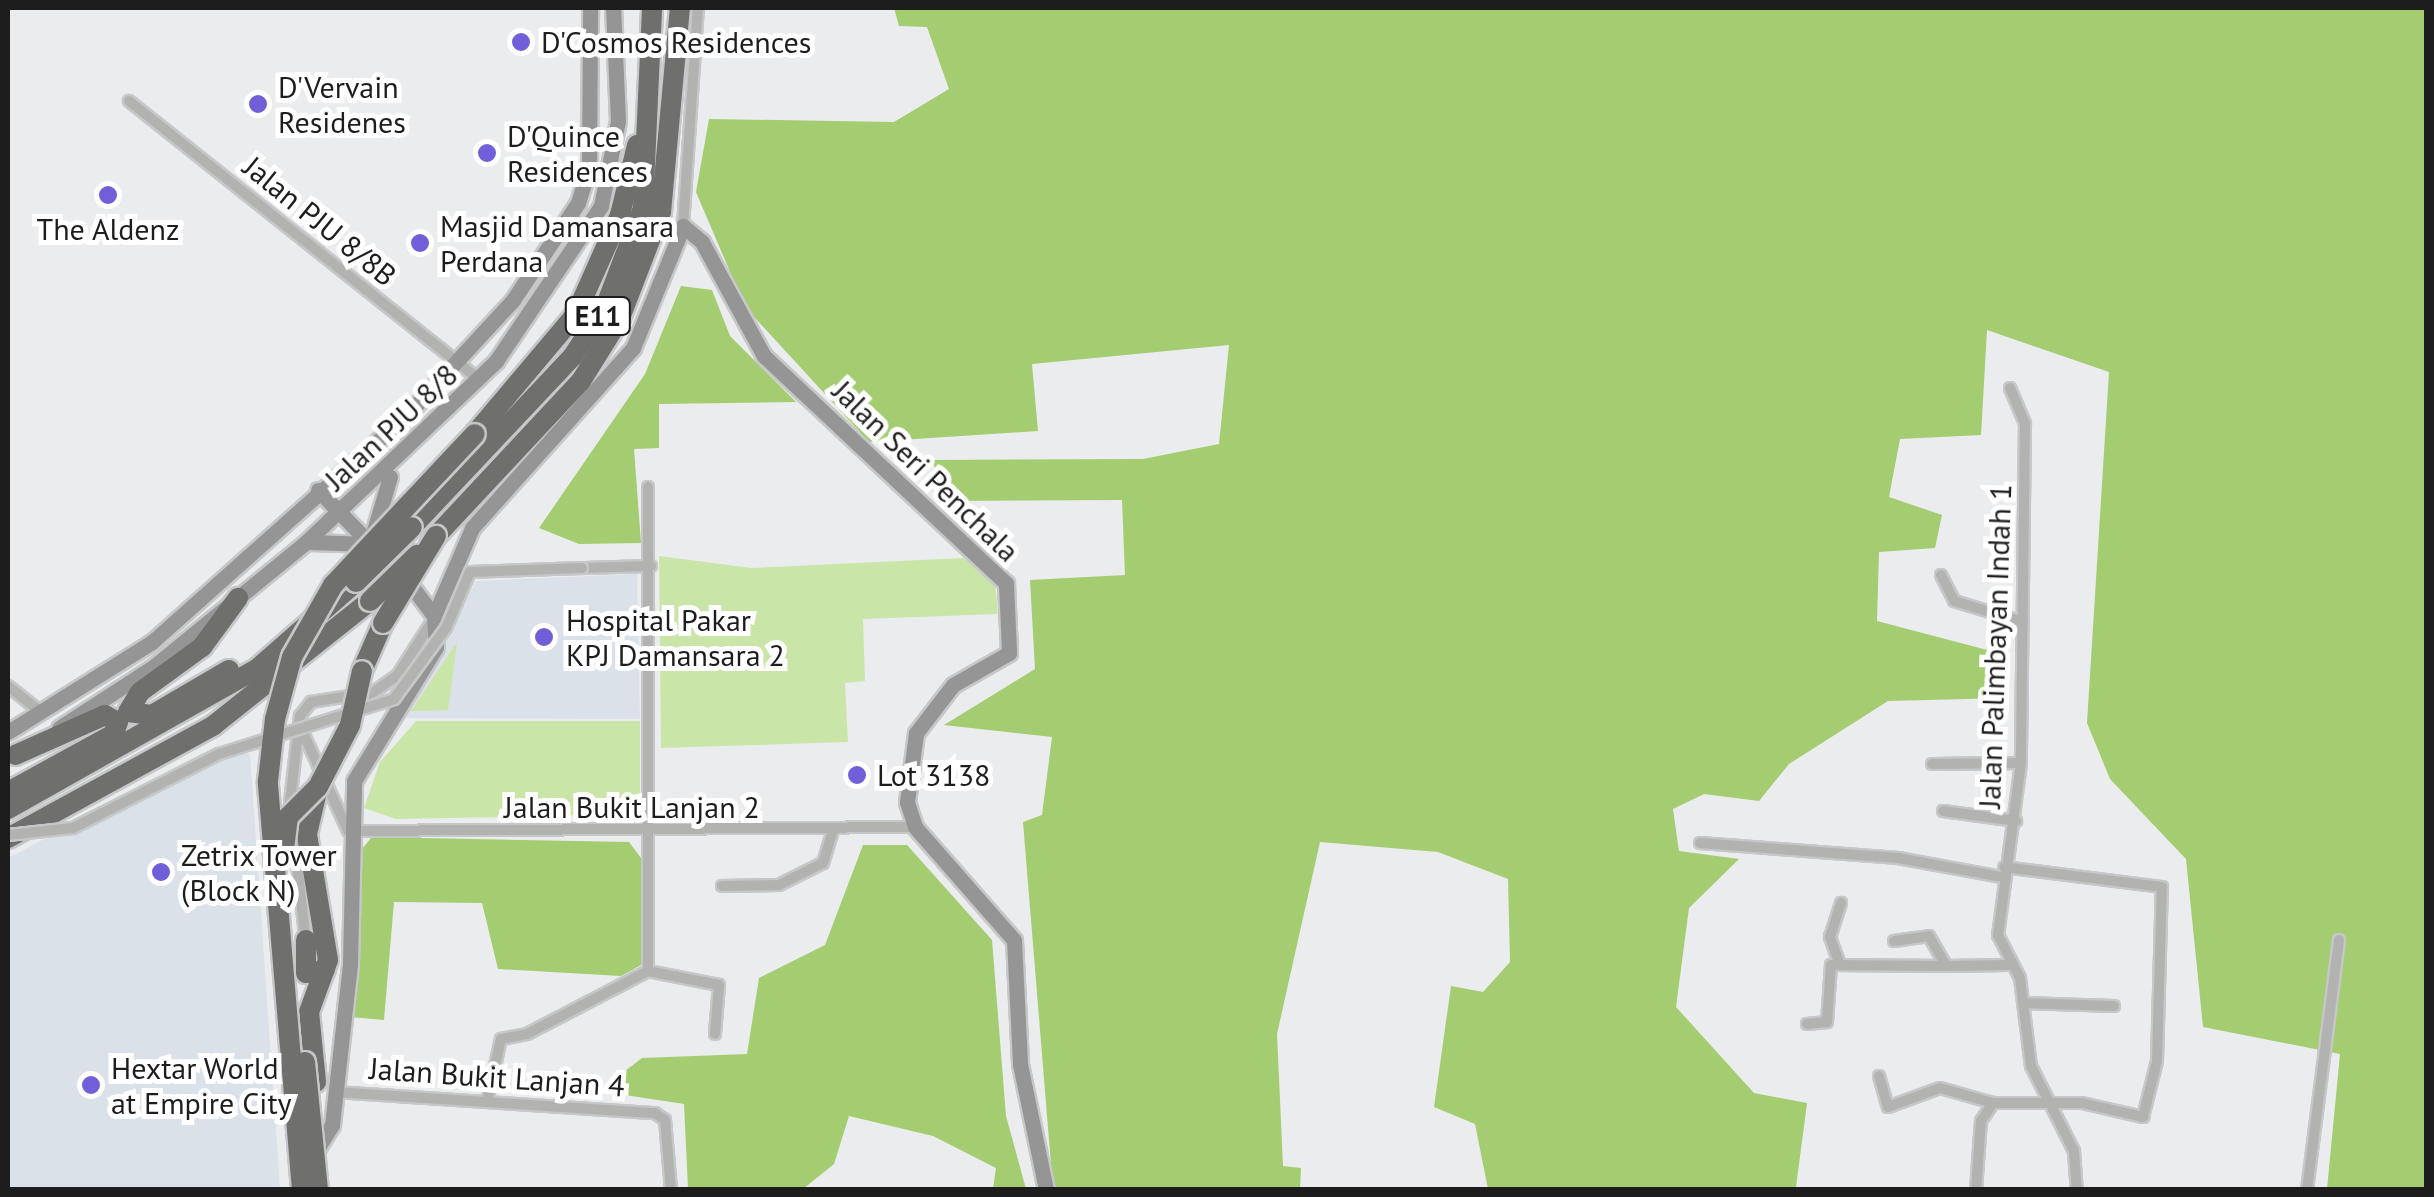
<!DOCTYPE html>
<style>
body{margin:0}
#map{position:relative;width:2434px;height:1197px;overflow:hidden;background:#ebeced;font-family:"PT Sans",sans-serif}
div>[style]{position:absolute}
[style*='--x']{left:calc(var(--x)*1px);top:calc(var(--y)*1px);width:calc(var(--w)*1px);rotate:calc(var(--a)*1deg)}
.built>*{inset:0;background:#dbe1e8}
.green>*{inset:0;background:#c9e6a8}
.forest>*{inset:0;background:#a4cc71}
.roads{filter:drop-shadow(2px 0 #c6c7c8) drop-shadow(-2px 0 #c6c7c8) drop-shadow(0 2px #c6c7c8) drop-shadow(0 -2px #c6c7c8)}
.street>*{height:10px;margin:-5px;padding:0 5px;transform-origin:5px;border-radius:5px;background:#b2b2b1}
.secondary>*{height:15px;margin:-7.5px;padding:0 7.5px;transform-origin:7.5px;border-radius:7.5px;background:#959595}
.highway>*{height:20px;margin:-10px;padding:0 10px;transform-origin:10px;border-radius:10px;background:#6f6f6e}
.bridges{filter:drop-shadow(2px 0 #c6c7c8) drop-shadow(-2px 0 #c6c7c8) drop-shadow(0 2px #c6c7c8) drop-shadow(0 -2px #c6c7c8)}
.street-bridge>*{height:10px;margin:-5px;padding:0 5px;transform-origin:5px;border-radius:5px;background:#b2b2b1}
.highway-bridge>*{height:20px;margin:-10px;padding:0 10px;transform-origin:10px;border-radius:10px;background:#6f6f6e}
.dots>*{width:28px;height:28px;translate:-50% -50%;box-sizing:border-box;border:5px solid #fff;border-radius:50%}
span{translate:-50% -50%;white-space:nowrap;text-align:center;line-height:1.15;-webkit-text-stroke:10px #fff;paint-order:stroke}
.shield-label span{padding:2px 8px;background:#fff;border:2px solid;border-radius:8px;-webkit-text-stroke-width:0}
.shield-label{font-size:28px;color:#1d1d1e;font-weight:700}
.poi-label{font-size:30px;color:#1d1d1e}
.left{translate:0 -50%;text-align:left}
.street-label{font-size:30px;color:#1d1d1e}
.frame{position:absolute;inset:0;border:10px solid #1d1d1e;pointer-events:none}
</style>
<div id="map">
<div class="built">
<i style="clip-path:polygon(637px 574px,640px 719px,404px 718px,476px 581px)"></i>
<i style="clip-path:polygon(212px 751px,250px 754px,280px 1189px,8px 1189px,8px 858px)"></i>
</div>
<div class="green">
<i style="clip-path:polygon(659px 556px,751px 568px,964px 558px,995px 582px,998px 614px,863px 619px,865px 681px,845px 683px,848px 742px,661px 748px)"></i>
<i style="clip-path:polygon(457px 642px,448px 710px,411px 711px)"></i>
<i style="clip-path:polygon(416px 721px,640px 721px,640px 814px,396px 819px,364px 808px,380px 762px)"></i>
</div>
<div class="forest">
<i style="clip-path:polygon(894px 8px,2426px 8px,2426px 1189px,2327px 1189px,2340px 1054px,2203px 1027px,2186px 859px,2110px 779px,2087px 723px,2109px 372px,1987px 330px,1981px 435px,1900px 439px,1889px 497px,1942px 515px,1935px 548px,1879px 552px,1877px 621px,2010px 656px,2006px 698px,1888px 701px,1789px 764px,1759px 801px,1704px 794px,1673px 809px,1679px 851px,1739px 859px,1689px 908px,1676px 1007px,1754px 1093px,1807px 1103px,1796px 1187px,1488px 1189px,1475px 1124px,1434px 1107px,1451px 986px,1483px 992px,1510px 962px,1508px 879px,1438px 852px,1320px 842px,1277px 1034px,1283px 1166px,1301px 1168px,1300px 1189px,1053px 1189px,1023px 822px,1042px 815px,1052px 737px,944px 725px,1035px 669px,1030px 580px,1125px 575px,1122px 500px,947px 501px,932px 460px,1143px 459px,1219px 444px,1229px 345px,1032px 364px,1038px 431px,869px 442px,745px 307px,696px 192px,709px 119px,894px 122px,949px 89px,927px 27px,899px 26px)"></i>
<i style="clip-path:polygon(681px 286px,712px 290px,730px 336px,796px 402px,659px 404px,659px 448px,634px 449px,641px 543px,579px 544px,539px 528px,645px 374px)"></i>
<i style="clip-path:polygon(372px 837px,629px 842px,644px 862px,643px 964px,621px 976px,498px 969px,482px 903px,394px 902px,384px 1020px,350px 1017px,361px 850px)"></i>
<i style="clip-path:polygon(863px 845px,907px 845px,992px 940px,1006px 1116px,1026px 1189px,993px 1189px,996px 1168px,933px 1136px,849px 1116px,834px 1164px,803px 1189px,688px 1189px,684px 1104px,599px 1091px,642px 1058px,747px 1054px,759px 978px,825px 945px)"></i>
</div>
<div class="roads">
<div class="street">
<i style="--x:129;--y:101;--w:448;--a:38.5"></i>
<i style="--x:683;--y:226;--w:219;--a:-86.1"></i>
<i style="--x:2010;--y:388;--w:39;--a:67"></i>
<i style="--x:2025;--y:424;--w:339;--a:90.7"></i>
<i style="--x:2021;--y:763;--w:174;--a:97.6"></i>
<i style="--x:1998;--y:935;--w:48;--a:62.9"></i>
<i style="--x:2020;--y:978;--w:89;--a:82.9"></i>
<i style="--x:2031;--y:1066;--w:95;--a:63.2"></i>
<i style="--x:2074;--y:1151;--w:39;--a:86"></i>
<i style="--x:648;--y:487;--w:484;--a:90"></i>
<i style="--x:582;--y:568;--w:69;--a:-1.7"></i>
<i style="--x:1941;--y:575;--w:29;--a:63"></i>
<i style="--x:1954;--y:601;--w:72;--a:16.9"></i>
<i style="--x:8;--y:686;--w:43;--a:38.5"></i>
<i style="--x:368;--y:696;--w:35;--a:-35"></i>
<i style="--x:397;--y:676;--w:63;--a:-57.3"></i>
<i style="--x:300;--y:726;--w:115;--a:65.4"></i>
<i style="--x:348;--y:831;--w:567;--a:-0.4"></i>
<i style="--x:1932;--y:764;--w:89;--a:-0.6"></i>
<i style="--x:1943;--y:811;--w:74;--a:7.8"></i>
<i style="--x:1700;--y:843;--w:199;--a:4.3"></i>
<i style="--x:1898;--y:858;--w:106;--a:10.4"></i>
<i style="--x:722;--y:886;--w:57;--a:-1"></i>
<i style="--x:779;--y:885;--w:49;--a:-26.6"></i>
<i style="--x:823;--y:863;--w:34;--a:-73"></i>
<i style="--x:1894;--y:941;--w:35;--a:-8"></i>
<i style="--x:1929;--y:936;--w:34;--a:60"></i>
<i style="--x:1946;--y:966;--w:62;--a:-0.9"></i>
<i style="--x:306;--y:943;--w:142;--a:-96.5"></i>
<i style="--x:290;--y:802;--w:87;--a:-83.4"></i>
<i style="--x:300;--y:716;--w:18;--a:-52"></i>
<i style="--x:311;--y:702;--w:36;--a:-9"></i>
<i style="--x:1839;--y:962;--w:27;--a:-110"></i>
<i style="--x:1830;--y:937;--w:36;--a:-72"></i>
<i style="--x:648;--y:971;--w:72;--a:11.2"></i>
<i style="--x:719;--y:985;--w:49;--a:94.7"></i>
<i style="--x:2023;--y:1003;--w:91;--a:1.9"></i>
<i style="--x:1807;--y:1024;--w:20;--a:-6"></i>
<i style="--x:1827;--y:1022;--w:57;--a:-86"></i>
<i style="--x:1831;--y:965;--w:115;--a:0.5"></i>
<i style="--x:1879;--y:1076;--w:32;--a:74"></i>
<i style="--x:1888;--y:1107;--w:55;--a:-20.1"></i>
<i style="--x:1940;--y:1088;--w:55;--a:15.8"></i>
<i style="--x:335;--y:1092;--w:321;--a:3.8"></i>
<i style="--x:655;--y:1113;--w:12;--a:35"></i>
<i style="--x:665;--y:1120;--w:70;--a:85.1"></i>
<i style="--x:488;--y:1097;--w:59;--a:-77.4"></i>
<i style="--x:501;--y:1039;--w:26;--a:-11"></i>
<i style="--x:527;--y:1034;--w:136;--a:-27.5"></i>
<i style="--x:1976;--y:1190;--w:69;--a:-85.9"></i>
<i style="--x:1981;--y:1121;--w:22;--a:-56"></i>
<i style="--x:1993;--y:1103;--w:89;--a:0"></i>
<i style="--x:2082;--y:1103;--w:63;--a:12.9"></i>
<i style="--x:2143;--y:1117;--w:58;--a:-76"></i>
<i style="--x:2157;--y:1061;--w:174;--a:-88.4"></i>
<i style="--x:2162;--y:887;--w:159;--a:-172.8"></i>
<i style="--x:2307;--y:1190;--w:252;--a:-82.7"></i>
</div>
<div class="secondary">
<i style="--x:318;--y:490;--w:81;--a:46"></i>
<i style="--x:309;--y:542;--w:61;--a:1.9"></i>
<i style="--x:370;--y:544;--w:70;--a:-73.4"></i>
<i style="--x:434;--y:616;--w:96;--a:-66.6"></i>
<i style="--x:472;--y:528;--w:241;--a:-48.2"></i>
<i style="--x:633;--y:348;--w:132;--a:-67.7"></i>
<i style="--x:683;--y:226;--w:25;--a:40"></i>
<i style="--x:702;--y:242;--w:130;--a:61.5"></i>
<i style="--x:764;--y:356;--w:332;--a:43.2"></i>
<i style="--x:1006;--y:583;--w:70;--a:87.5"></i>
<i style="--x:1009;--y:653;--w:64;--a:150.3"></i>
<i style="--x:953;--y:685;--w:61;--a:127.6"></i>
<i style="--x:916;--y:733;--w:70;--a:97.4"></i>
<i style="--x:907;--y:802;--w:26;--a:72"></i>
<i style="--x:915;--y:827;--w:150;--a:48.8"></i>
<i style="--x:1014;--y:940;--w:124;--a:87.2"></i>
<i style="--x:1020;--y:1064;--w:129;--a:78.3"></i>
<i style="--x:59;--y:728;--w:112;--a:-33"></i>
<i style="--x:153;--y:667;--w:196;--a:-39.2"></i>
<i style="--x:305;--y:543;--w:264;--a:-43.6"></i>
<i style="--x:496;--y:361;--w:187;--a:-55.9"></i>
<i style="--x:601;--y:206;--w:87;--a:-78.7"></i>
<i style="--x:618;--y:121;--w:113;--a:-92.5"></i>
<i style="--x:8;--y:732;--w:170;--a:-32"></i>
<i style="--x:152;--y:642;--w:340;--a:-41.7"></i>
<i style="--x:406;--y:416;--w:158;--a:-47.3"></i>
<i style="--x:513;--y:300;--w:117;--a:-56.2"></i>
<i style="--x:578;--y:203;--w:38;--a:-73"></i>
<i style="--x:589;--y:167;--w:159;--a:-89.6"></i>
<i style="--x:312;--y:1157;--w:38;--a:-58"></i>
<i style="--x:332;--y:1125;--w:162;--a:-83.6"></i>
<i style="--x:350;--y:964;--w:183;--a:-88.7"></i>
<i style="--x:354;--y:781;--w:157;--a:-58.5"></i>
<i style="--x:436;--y:647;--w:31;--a:-94"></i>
<i style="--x:434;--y:616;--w:35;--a:-127"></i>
</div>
<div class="highway">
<i style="--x:475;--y:434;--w:157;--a:-49.9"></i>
<i style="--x:576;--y:314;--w:108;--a:-66"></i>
<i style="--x:620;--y:215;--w:72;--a:-76.3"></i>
<i style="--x:412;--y:527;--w:235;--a:-46.7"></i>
<i style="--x:573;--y:356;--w:61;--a:-57.1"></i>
<i style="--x:606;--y:305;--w:104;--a:-69.1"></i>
<i style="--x:643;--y:208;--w:200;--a:-87.4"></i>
<i style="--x:436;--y:536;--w:212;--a:-46.9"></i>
<i style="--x:581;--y:381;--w:74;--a:-58.2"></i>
<i style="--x:620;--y:318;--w:114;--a:-68.9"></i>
<i style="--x:661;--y:212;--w:205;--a:-84.7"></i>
<i style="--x:229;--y:670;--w:89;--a:149.7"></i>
<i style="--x:152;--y:715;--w:24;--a:-173"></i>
<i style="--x:128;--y:712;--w:23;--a:-59"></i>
<i style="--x:140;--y:692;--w:77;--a:-36"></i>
<i style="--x:202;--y:647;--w:61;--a:-53.7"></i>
<i style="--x:362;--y:671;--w:52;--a:-66.4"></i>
<i style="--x:8;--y:792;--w:121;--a:-28.7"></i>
<i style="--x:114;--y:734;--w:13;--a:-72"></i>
<i style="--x:118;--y:722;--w:15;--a:-152"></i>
<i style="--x:105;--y:715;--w:98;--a:156"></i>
<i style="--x:8;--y:809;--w:287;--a:-29.4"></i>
<i style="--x:258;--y:668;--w:130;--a:-41.3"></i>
<i style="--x:8;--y:838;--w:235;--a:-28.7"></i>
<i style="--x:214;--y:725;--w:199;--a:-38.5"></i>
<i style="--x:306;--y:940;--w:33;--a:90"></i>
<i style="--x:306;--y:973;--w:19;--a:-9"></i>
<i style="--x:316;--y:1082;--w:70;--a:-95.7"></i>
<i style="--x:309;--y:1012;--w:55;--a:-69.9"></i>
<i style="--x:328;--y:960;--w:128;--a:-99.5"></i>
<i style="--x:307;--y:834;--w:48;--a:-76.8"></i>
</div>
</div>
<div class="bridges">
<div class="street-bridge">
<i style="--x:8;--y:835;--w:65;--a:-6.1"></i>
<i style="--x:73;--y:828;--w:164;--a:-26.9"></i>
<i style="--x:219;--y:754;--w:183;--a:-17.4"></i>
<i style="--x:394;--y:699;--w:88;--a:-53.8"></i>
<i style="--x:446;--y:628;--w:61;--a:-66.8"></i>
<i style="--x:470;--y:572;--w:112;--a:-2"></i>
</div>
<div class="highway-bridge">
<i style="--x:356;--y:582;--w:78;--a:-44.5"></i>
<i style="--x:370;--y:601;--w:66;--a:-44.4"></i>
<i style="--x:383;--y:623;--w:102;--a:-58.7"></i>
<i style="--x:284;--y:849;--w:32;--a:-83"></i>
<i style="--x:288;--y:817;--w:42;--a:-45"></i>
<i style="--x:318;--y:787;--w:70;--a:-62.7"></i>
<i style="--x:350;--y:725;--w:55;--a:-77.5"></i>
<i style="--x:305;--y:1062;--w:129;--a:84.2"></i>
<i style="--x:302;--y:1190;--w:410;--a:-94.8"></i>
<i style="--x:268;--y:781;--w:62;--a:-83.6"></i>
<i style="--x:275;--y:719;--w:64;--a:-74.7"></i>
<i style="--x:292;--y:657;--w:83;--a:-60.3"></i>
<i style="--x:333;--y:585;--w:207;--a:-46.8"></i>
</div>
</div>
<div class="dots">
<i style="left:521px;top:42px;background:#705fd9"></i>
<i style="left:258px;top:104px;background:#705fd9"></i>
<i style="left:487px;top:153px;background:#705fd9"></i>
<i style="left:108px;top:195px;background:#705fd9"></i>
<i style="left:420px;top:243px;background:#705fd9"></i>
<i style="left:544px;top:637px;background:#705fd9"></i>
<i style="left:857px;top:775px;background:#705fd9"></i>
<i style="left:161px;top:872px;background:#705fd9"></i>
<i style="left:91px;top:1085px;background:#705fd9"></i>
</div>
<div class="shield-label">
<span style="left:598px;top:316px">E11</span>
</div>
<div class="poi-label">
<span class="left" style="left:541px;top:42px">D'Cosmos Residences</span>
<span class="left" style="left:278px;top:104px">D'Vervain<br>Residenes</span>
<span class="left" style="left:507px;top:153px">D'Quince<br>Residences</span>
<span class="left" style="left:440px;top:243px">Masjid Damansara<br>Perdana</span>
<span style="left:108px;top:229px">The Aldenz</span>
<span class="left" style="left:566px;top:637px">Hospital Pakar<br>KPJ Damansara 2</span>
<span class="left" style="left:877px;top:775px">Lot 3138</span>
<span class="left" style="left:181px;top:872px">Zetrix Tower<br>(Block N)</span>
<span class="left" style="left:111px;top:1085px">Hextar World<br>at Empire City</span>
</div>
<div class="street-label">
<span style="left:320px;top:221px;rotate:39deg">Jalan PJU 8/8B</span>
<span style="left:391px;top:427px;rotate:-43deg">Jalan PJU 8/8</span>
<span style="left:926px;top:471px;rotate:44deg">Jalan Seri Penchala</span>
<span style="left:1995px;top:646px;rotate:-88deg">Jalan Palimbayan Indah 1</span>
<span style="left:632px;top:807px">Jalan Bukit Lanjan 2</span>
<span style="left:497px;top:1077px;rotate:4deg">Jalan Bukit Lanjan 4</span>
</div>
<div class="frame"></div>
</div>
